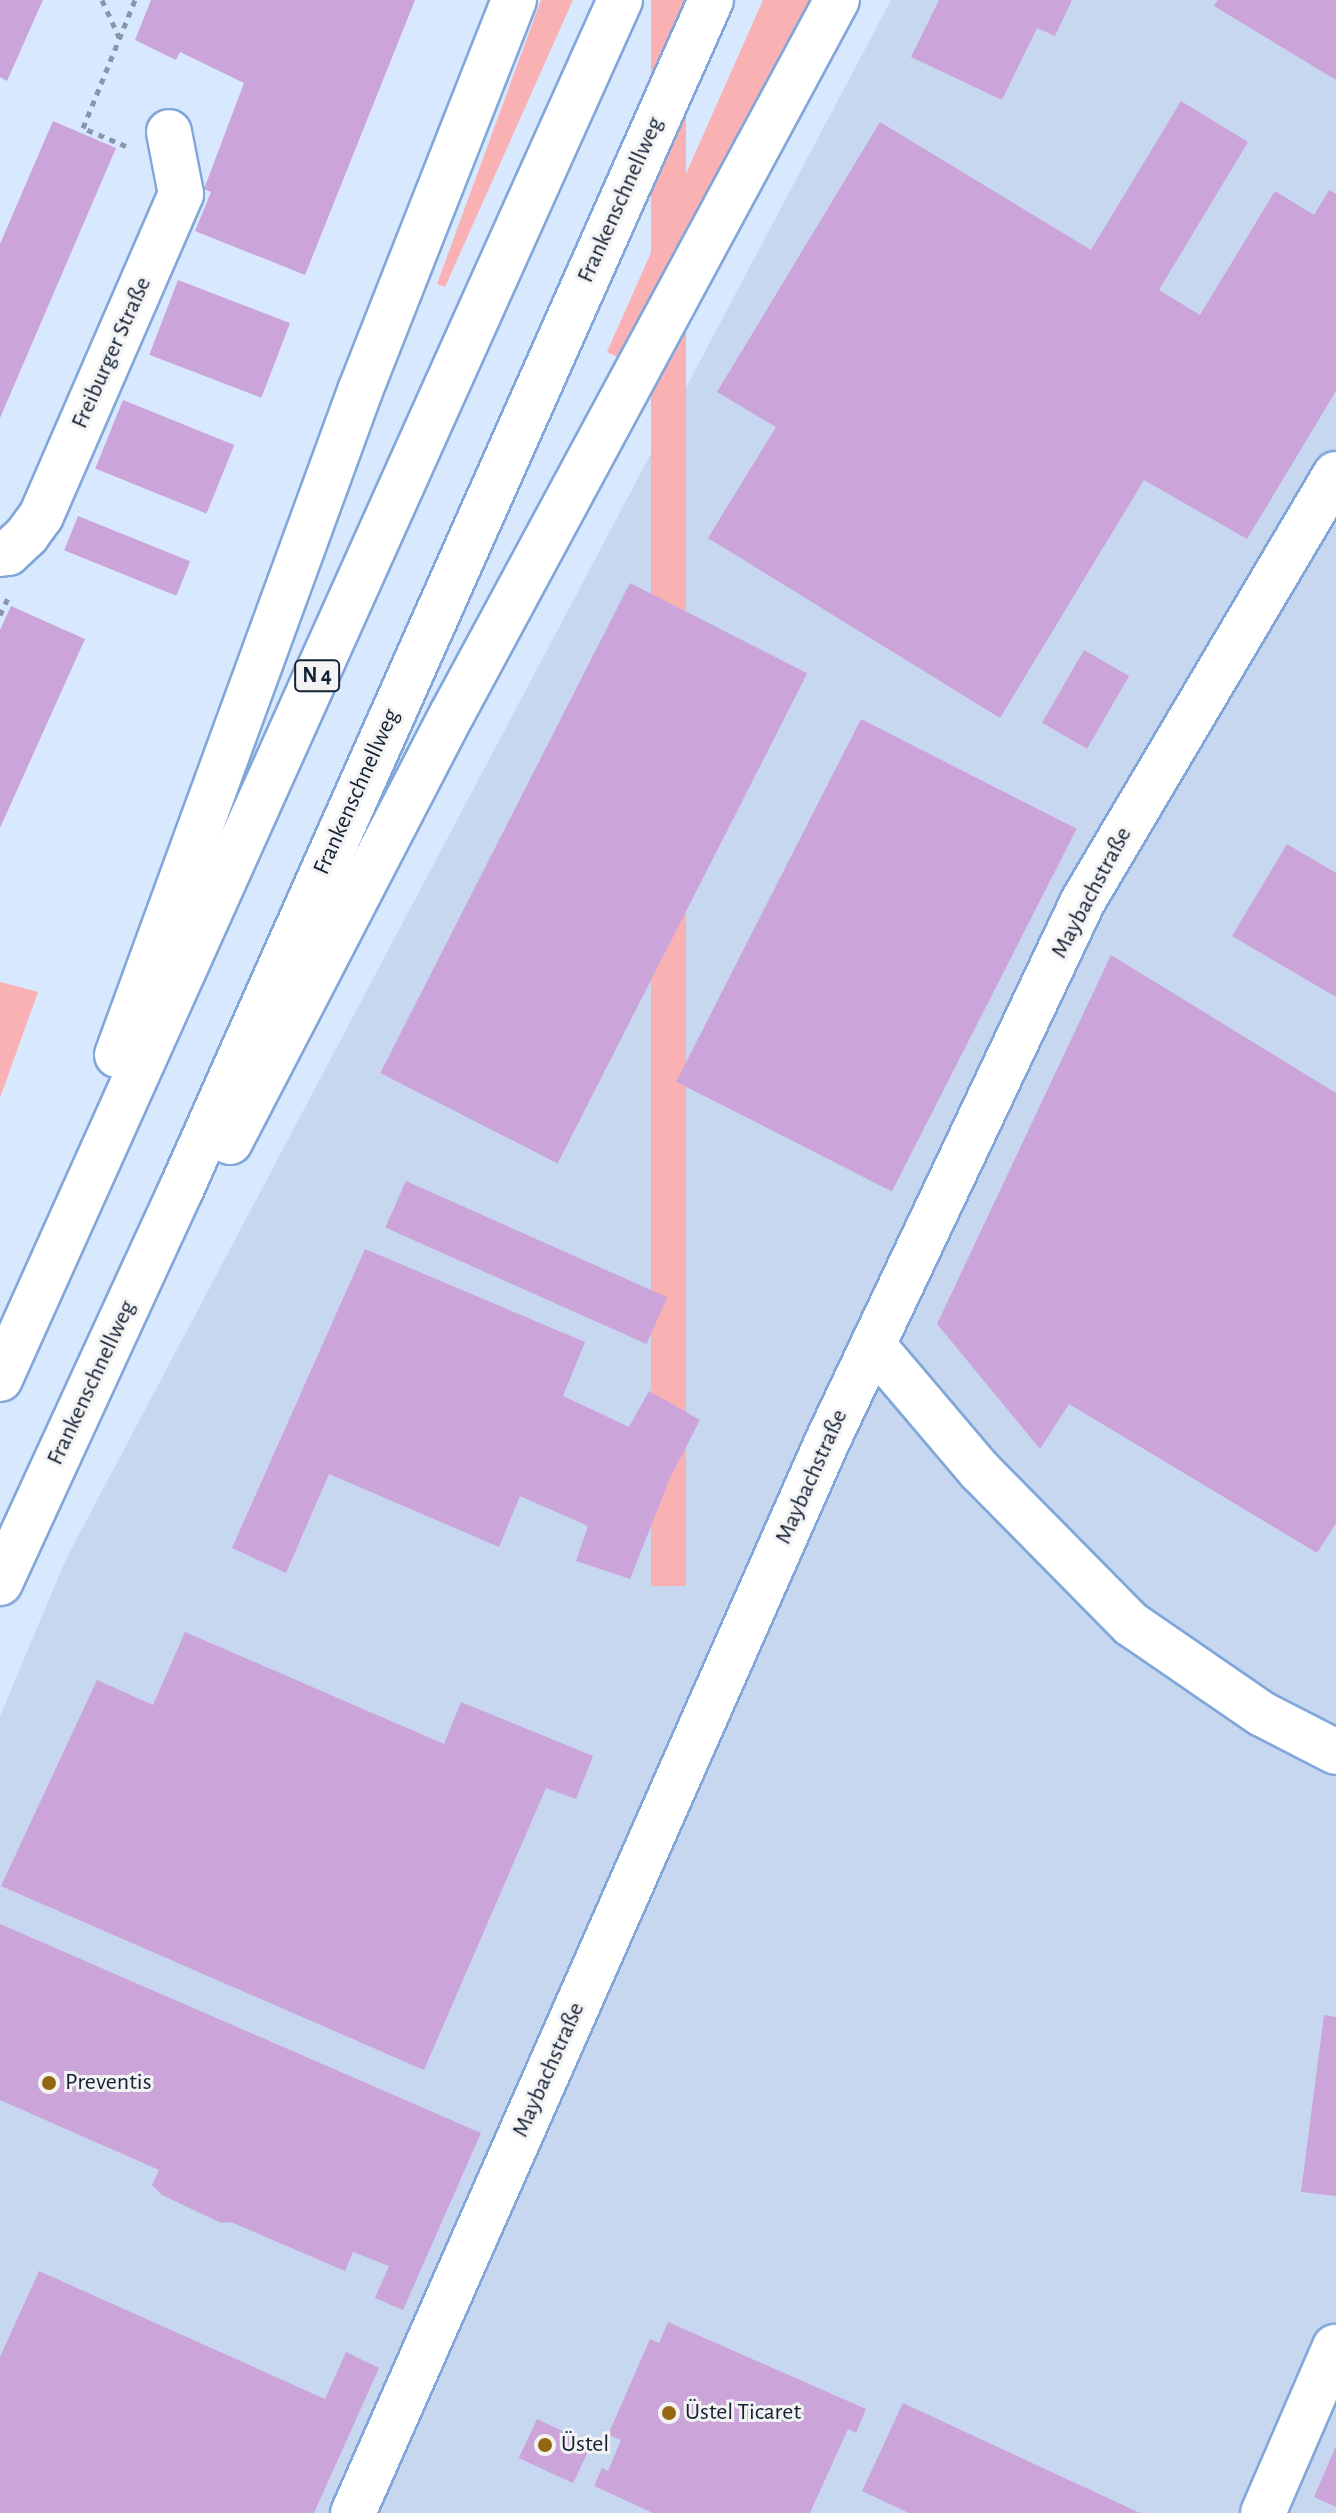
<!DOCTYPE html>
<meta charset="utf-8">
<style>
body{margin:0}
#map{position:relative;width:1336px;height:2513px;overflow:hidden;background:#d8e8fe;font-family:"Alegreya Sans",sans-serif}
div>[style]{position:absolute}
[style*='--x']{left:calc(var(--x)*1px);top:calc(var(--y)*1px);width:calc(var(--w)*1px);rotate:calc(var(--a)*1deg)}
.built>*{inset:0;background:#c7d7f0}
.green>*{inset:0;background:#fab1b4;transform-origin:0 0}
.building>*{inset:0;background:#cba4da;transform-origin:0 0}
.path>*{height:5px;margin-top:-2.5px;transform-origin:0;background:repeating-linear-gradient(90deg,#8897ac 0 6px,transparent 0 12px)}
.roads{filter:drop-shadow(2px 0 #81a7da) drop-shadow(-2px 0 #81a7da) drop-shadow(0 2px #81a7da) drop-shadow(0 -2px #81a7da)}
.minor>*{height:44px;margin:-22px;padding:0 22px;transform-origin:22px;border-radius:22px;background:#fff}
.highway>*{height:44px;margin:-22px;padding:0 22px;transform-origin:22px;border-radius:22px;background:#fff}
.dots>*{width:22px;height:22px;translate:-50% -50%;box-sizing:border-box;border:4px solid #f3f3f3;border-radius:50%}
span{translate:-50% -50%;white-space:nowrap;text-align:center;line-height:1.15;-webkit-text-stroke:6px #f3f3f3;paint-order:stroke}
.shield-label span{padding:2px 6px;background:#f3f3f3;border:2px solid;border-radius:6px;-webkit-text-stroke-width:0}
.shield-label{font-size:22px;color:#132135;font-weight:700}
.street-label{font-size:24px;color:#132135}
.poi-label{font-size:24px;color:#132135}
.left{translate:0 -50%;text-align:left}
</style>
<div id="map">
<div class="built">
<i style="clip-path:polygon(891px 0,1336px 0,1336px 2513px,0 2513px,0 1716px,66px 1559px)"></i>
</div>
<div class="green">
<i style="clip-path:polygon(541px 0,573px 0,445px 287px,437px 284px)"></i>
<i style="left:651px;top:0;width:35px;height:1586px"></i>
<i style="clip-path:polygon(763px 0,813px 0,622px 359px,607px 352px)"></i>
<i style="clip-path:polygon(0 982px,38px 992px,0 1098px)"></i>
</div>
<div class="building">
<i style="clip-path:polygon(0 0,43px 0,7px 81px,0 77px)"></i>
<i style="clip-path:polygon(151px 0,415px 0,305px 275px,195px 231px,211px 192px,204px 189px,244px 83px,180px 52px,176px 60px,135px 40px)"></i>
<i style="clip-path:polygon(939px 0,1072px 0,1055px 36px,1037px 28px,1002px 100px,911px 57px)"></i>
<i style="clip-path:polygon(1218px 0,1336px 0,1336px 80px,1214px 6px)"></i>
<i style="clip-path:polygon(1181px 101px,1248px 142px,1159px 290px,1200px 315px,1275px 191px,1314px 215px,1329px 190px,1336px 194px,1336px 391px,1247px 539px,1144px 480px,1000px 718px,708px 538px,776px 427px,717px 392px,880px 122px,1091px 250px)"></i>
<i style="clip-path:polygon(53px 121px,116px 148px,0 418px,0 244px)"></i>
<i style="left:178px;top:280px;width:120px;height:80px;rotate:21deg"></i>
<i style="left:123px;top:400px;width:120px;height:74px;rotate:22deg"></i>
<i style="left:78px;top:516px;width:121px;height:37px;rotate:22deg"></i>
<i style="left:630px;top:583px;width:199px;height:550px;rotate:27deg"></i>
<i style="clip-path:polygon(11px 606px,85px 639px,0 828px,0 630px)"></i>
<i style="left:1084px;top:650px;width:52px;height:84px;rotate:30deg"></i>
<i style="left:861px;top:719px;width:242px;height:407px;rotate:27deg"></i>
<i style="clip-path:polygon(1287px 844px,1336px 873px,1336px 997px,1232px 936px)"></i>
<i style="clip-path:polygon(1111px 955px,1336px 1093px,1336px 1523px,1317px 1553px,1069px 1404px,1040px 1449px,937px 1324px)"></i>
<i style="left:406px;top:1181px;width:286px;height:51px;rotate:24deg"></i>
<i style="clip-path:polygon(365px 1249px,585px 1342px,563px 1396px,629px 1427px,649px 1391px,700px 1420px,670px 1478px,630px 1579px,576px 1561px,588px 1526px,520px 1496px,499px 1547px,329px 1474px,286px 1573px,232px 1548px)"></i>
<i style="clip-path:polygon(185px 1632px,444px 1744px,461px 1702px,593px 1756px,576px 1799px,546px 1788px,424px 2070px,1px 1886px,97px 1680px,153px 1705px)"></i>
<i style="clip-path:polygon(0 1924px,481px 2133px,403px 2310px,375px 2298px,389px 2266px,353px 2252px,345px 2271px,231px 2222px,221px 2223px,162px 2195px,152px 2185px,159px 2170px,0 2100px)"></i>
<i style="clip-path:polygon(1324px 2015px,1336px 2017px,1336px 2196px,1301px 2192px)"></i>
<i style="clip-path:polygon(39px 2271px,325px 2399px,346px 2352px,379px 2368px,314px 2513px,0 2513px,0 2357px)"></i>
<i style="clip-path:polygon(668px 2322px,866px 2409px,856px 2433px,848px 2429px,810px 2513px,653px 2513px,594px 2486px,602px 2468px,608px 2471px,621px 2440px,608px 2435px,650px 2339px,659px 2343px)"></i>
<i style="clip-path:polygon(903px 2403px,1140px 2513px,909px 2513px,862px 2491px)"></i>
<i style="left:537px;top:2419px;width:60px;height:43px;rotate:25deg"></i>
<i style="clip-path:polygon(1336px 2446px,1336px 2507px,1314px 2497px)"></i>
</div>
<div class="path">
<i style="--x:102;--y:0;--w:41;--a:65.3"></i>
<i style="--x:126;--y:146;--w:47;--a:-157.3"></i>
<i style="--x:83;--y:128;--w:138;--a:-67.9"></i>
<i style="--x:0;--y:615;--w:19;--a:-65"></i>
</div>
<div class="roads">
<div class="minor">
<i style="--x:0;--y:554;--w:8;--a:-7"></i>
<i style="--x:8;--y:553;--w:26;--a:-43"></i>
<i style="--x:27;--y:535;--w:24;--a:-54"></i>
<i style="--x:41;--y:516;--w:351;--a:-66.5"></i>
<i style="--x:181;--y:194;--w:63;--a:-101"></i>
<i style="--x:873;--y:1345;--w:165;--a:49.7"></i>
<i style="--x:980;--y:1471;--w:215;--a:45.4"></i>
<i style="--x:1131;--y:1624;--w:159;--a:34.5"></i>
<i style="--x:1262;--y:1714;--w:83;--a:27.2"></i>
<i style="--x:353;--y:2513;--w:1169;--a:-66.13"></i>
<i style="--x:826;--y:1444;--w:601;--a:-64.67"></i>
<i style="--x:1083;--y:901;--w:496;--a:-59.4"></i>
<i style="--x:1263;--y:2513;--w:181;--a:-66.6"></i>
</div>
<div class="highway">
<i style="--x:117;--y:1055;--w:707;--a:-69.9"></i>
<i style="--x:360;--y:391;--w:420;--a:-68.5"></i>
<i style="--x:230;--y:1142;--w:482;--a:-62.6"></i>
<i style="--x:452;--y:714;--w:811;--a:-61.67"></i>
<i style="--x:0;--y:1379;--w:1512;--a:-65.79"></i>
<i style="--x:0;--y:1583;--w:430;--a:-65.3"></i>
<i style="--x:180;--y:1192;--w:1305;--a:-65.99"></i>
</div>
</div>
<div class="dots">
<i style="left:49px;top:2083px;background:#956715"></i>
<i style="left:669px;top:2413px;background:#956715"></i>
<i style="left:545px;top:2445px;background:#956715"></i>
</div>
<div class="shield-label">
<span style="left:317px;top:676px">N 4</span>
</div>
<div class="street-label">
<span style="left:621px;top:200px;rotate:-66deg">Frankenschnellweg</span>
<span style="left:112px;top:353px;rotate:-66deg">Freiburger Straße</span>
<span style="left:357px;top:792px;rotate:-66deg">Frankenschnellweg</span>
<span style="left:1092px;top:893px;rotate:-62deg">Maybachstraße</span>
<span style="left:92px;top:1383px;rotate:-65deg">Frankenschnellweg</span>
<span style="left:812px;top:1477px;rotate:-66deg">Maybachstraße</span>
<span style="left:549px;top:2070px;rotate:-66deg">Maybachstraße</span>
</div>
<div class="poi-label">
<span class="left" style="left:65px;top:2083px">Preventis</span>
<span class="left" style="left:685px;top:2413px">Üstel Ticaret</span>
<span class="left" style="left:561px;top:2445px">Üstel</span>
</div>
</div>
